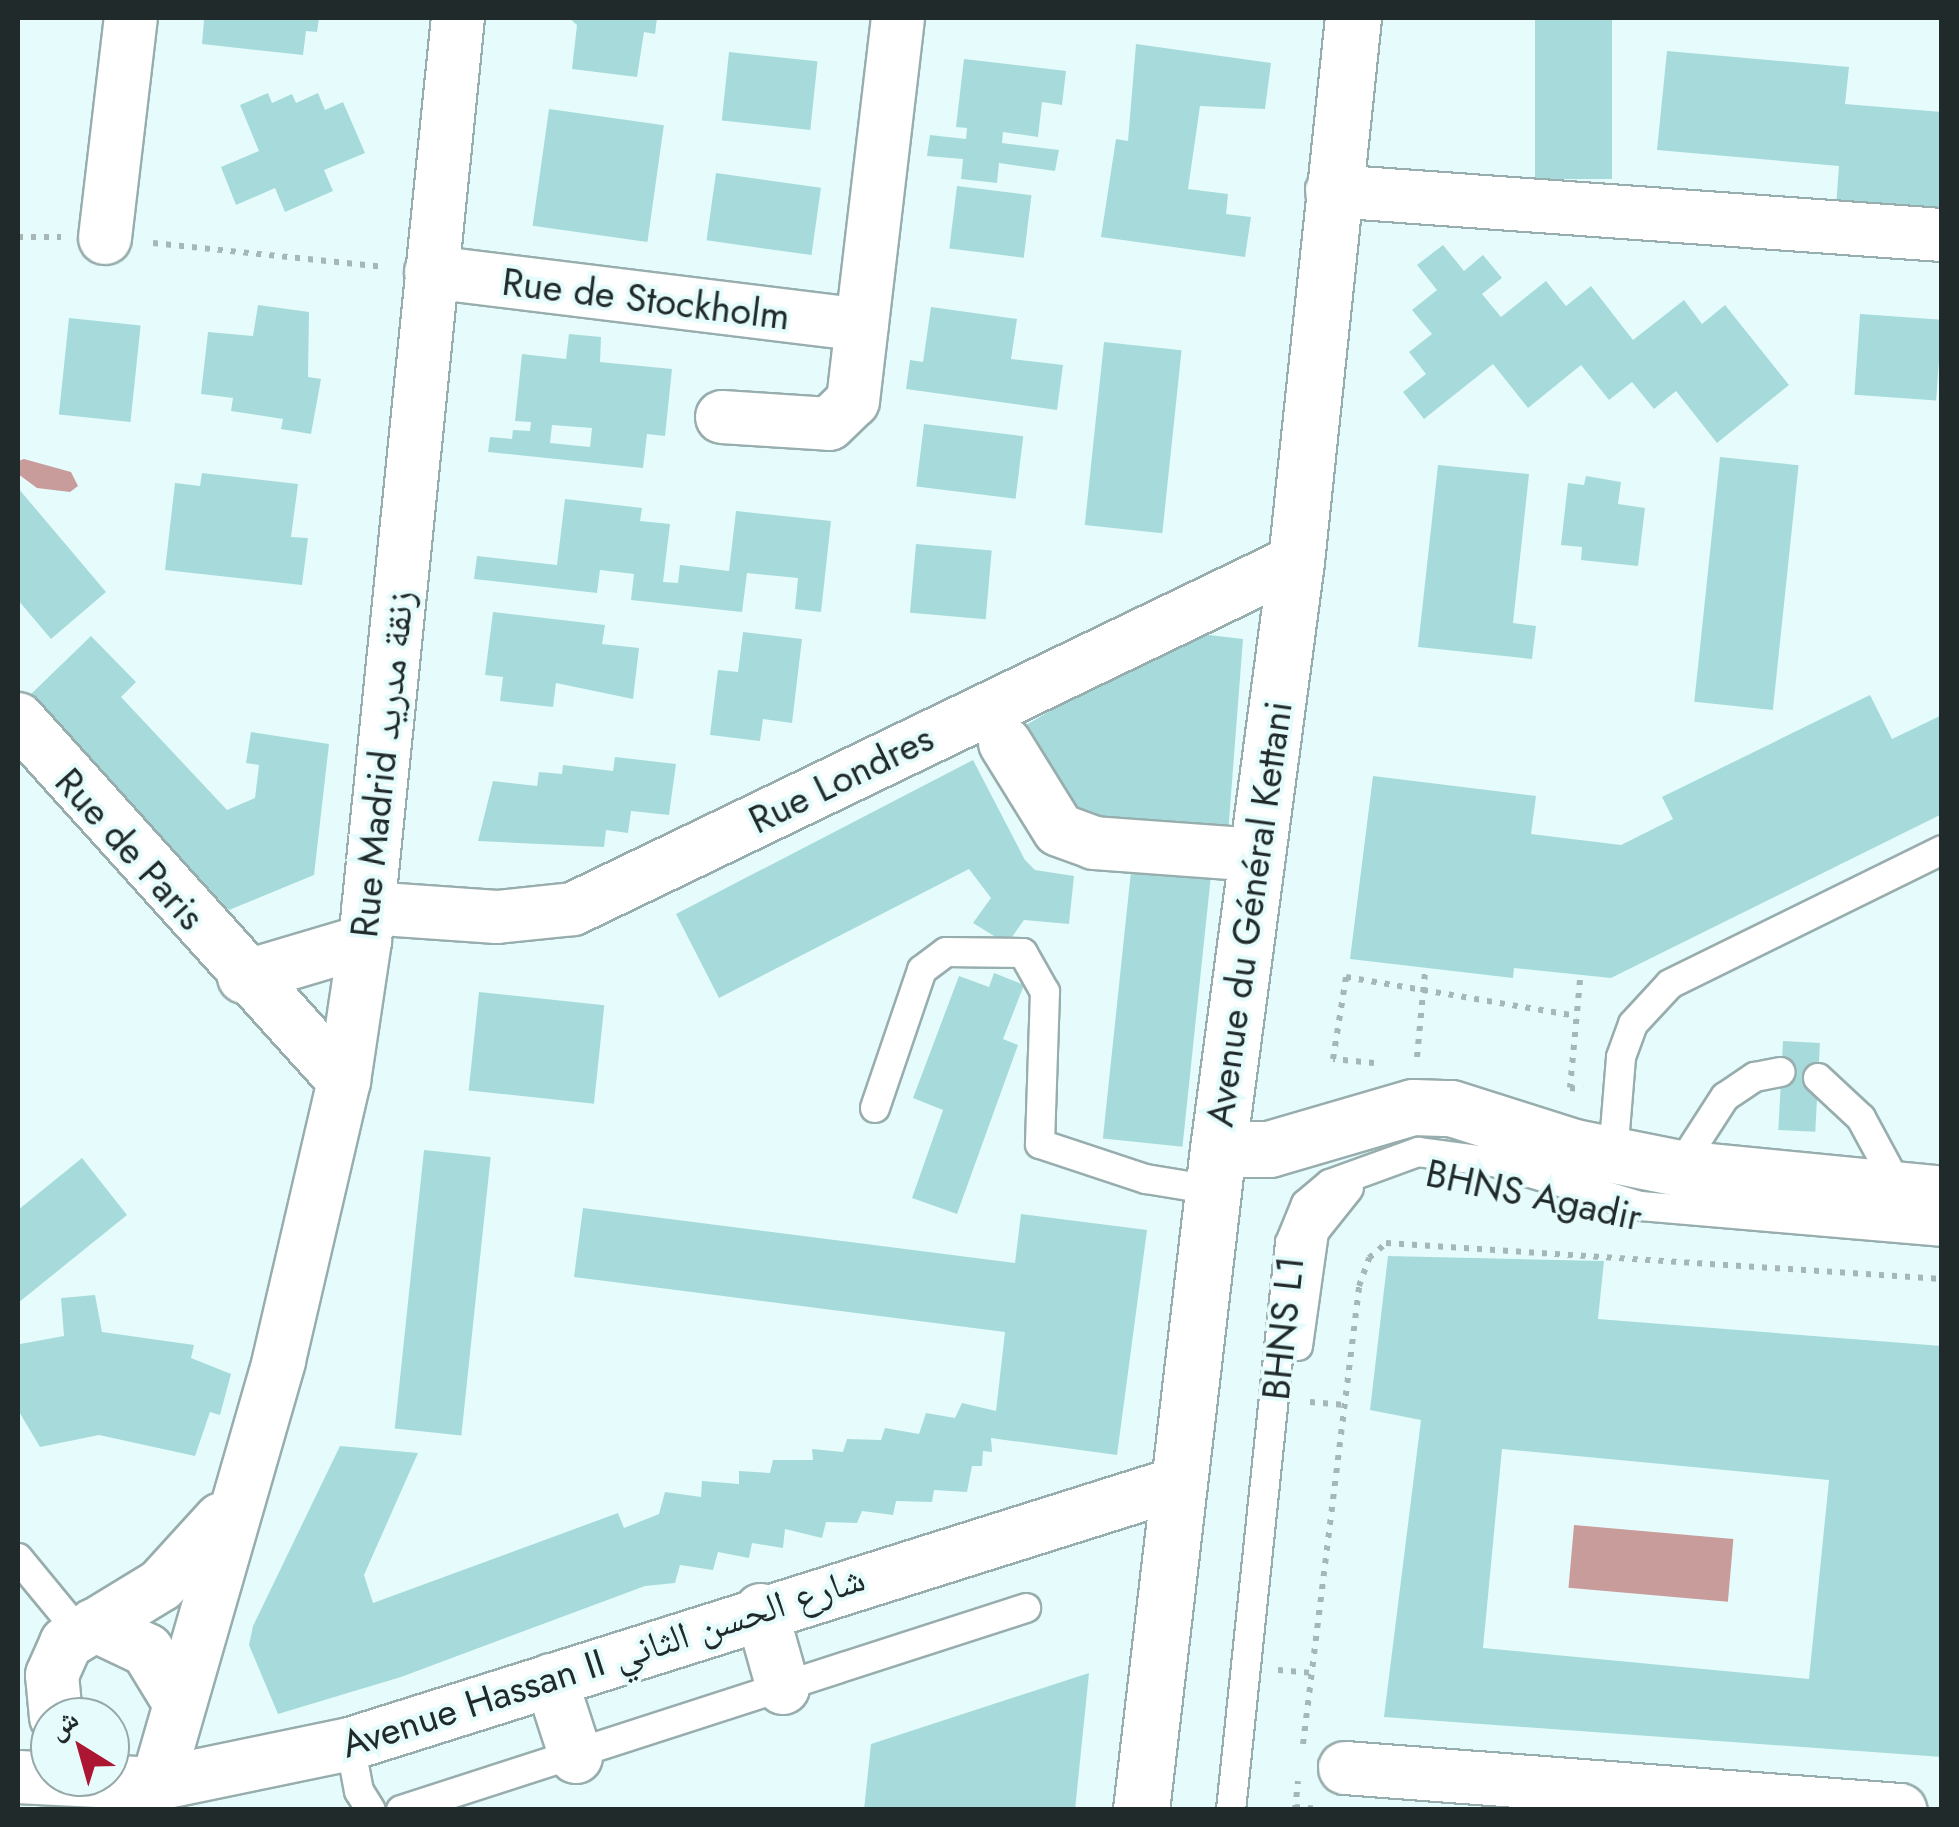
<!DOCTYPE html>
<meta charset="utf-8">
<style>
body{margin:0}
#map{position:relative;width:1959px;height:1827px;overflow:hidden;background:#e6fcfc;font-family:Jost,"Noto Naskh Arabic",sans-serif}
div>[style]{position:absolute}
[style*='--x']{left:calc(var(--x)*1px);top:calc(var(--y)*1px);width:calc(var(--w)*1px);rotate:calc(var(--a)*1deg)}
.water>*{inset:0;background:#c99c9c;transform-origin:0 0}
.building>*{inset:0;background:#a7dbdb;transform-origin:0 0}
.path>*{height:6px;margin-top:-3px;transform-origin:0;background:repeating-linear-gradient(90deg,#a5b7b7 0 5px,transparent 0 13px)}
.roads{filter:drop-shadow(2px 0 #98adad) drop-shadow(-2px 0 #98adad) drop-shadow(0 2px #98adad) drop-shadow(0 -2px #98adad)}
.service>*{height:28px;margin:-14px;padding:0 14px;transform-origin:14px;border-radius:14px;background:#fff}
.minor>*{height:52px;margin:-26px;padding:0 26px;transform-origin:26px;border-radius:26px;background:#fff}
.tertiary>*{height:55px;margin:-27.5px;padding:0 27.5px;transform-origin:27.5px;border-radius:27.5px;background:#fff}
span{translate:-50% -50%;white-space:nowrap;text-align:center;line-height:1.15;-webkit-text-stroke:8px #e6fcfc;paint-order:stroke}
.street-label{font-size:38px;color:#212a2a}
.frame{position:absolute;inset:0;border:20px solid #212a2a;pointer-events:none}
.north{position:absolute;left:30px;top:1697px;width:100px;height:100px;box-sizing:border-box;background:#e6fcfc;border:2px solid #97a8a8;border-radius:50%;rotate:323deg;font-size:28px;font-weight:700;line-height:40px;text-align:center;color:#212a2a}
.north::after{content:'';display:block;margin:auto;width:35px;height:45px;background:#ac1632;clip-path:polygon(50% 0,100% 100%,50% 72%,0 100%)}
</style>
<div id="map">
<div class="water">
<i style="clip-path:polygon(24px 459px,71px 472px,78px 486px,70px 492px,37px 488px,18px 474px,18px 461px)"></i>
<i style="left:1574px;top:1525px;width:160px;height:63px;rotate:5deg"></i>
</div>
<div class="building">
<i style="clip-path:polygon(228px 18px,319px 18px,317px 32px,306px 31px,303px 55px,202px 44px,204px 20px)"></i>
<i style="clip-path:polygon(569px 18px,657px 18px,655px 34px,644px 32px,637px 77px,572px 69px,577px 25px)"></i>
<i style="left:1535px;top:18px;width:77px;height:161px"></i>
<i style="clip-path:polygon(1136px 44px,1271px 63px,1265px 109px,1200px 106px,1188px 189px,1228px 194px,1226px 214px,1251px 217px,1245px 257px,1101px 237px,1116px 139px,1128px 141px)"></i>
<i style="clip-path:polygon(1667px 51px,1849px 67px,1845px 104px,1942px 112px,1942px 216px,1836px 206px,1839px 166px,1657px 150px)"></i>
<i style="left:729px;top:52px;width:89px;height:69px;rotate:6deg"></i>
<i style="clip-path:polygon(964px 59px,1066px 71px,1062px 105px,1042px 102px,1038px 137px,1003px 132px,1002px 143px,1059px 150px,1055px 171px,999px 163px,997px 183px,961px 179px,963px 159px,927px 156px,930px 135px,966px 139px,967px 128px,956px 127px)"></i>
<i style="clip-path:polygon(268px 93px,272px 103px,292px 94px,296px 103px,318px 93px,325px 110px,343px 102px,365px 153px,324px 170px,333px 191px,285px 212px,275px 188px,236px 205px,221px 167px,259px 151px,240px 105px)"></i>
<i style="left:549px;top:109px;width:116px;height:118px;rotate:8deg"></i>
<i style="left:716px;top:173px;width:106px;height:68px;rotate:8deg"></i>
<i style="left:957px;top:186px;width:75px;height:63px;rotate:7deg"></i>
<i style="clip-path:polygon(1443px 245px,1464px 271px,1483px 255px,1502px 278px,1482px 294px,1501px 317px,1546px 281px,1566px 306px,1591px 286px,1633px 340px,1684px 300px,1702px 324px,1725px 305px,1789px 385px,1717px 443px,1676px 391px,1654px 409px,1632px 382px,1609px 400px,1581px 365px,1528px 408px,1493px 364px,1424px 419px,1403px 392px,1426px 374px,1409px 352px,1432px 334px,1412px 310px,1437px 290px,1417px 265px)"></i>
<i style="clip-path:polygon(258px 305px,309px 312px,308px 377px,321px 379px,311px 434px,281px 429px,283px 419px,231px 411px,233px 398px,201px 394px,208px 332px,253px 336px)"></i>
<i style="clip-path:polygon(931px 307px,1017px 319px,1011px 359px,1063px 365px,1057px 410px,906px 389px,910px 360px,923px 362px)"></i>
<i style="left:1860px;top:314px;width:82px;height:81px;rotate:4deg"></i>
<i style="left:69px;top:318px;width:72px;height:97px;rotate:6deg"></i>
<i style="clip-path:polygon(evenodd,569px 334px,601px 337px,600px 362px,672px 369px,665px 436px,647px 434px,643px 468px,488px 452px,490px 437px,512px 439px,513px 430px,530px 431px,531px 422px,515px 421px,522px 354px,566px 359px,569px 334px,552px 425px,592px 428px,590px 447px,550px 443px,552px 425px)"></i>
<i style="left:1104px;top:342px;width:78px;height:184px;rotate:6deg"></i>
<i style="left:924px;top:424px;width:100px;height:63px;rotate:7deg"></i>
<i style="left:1720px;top:457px;width:79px;height:246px;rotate:6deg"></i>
<i style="clip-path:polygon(1438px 465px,1529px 474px,1513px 623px,1536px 626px,1532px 659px,1418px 647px)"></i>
<i style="clip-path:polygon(202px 473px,298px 484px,291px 537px,308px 538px,302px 585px,165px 570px,175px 483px,200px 486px)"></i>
<i style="clip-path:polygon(1586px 476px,1621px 482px,1618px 504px,1645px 508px,1638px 566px,1581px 560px,1582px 547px,1561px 545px,1568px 483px,1584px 485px)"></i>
<i style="clip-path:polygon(18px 488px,106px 592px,51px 639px,18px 600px)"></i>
<i style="clip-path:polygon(565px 499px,642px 508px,640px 521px,670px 524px,663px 582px,678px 583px,680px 565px,729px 571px,736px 511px,831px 521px,821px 612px,795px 609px,798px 578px,747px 573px,742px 612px,631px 600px,634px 574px,600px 570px,597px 593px,474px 579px,477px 556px,557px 565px)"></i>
<i style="left:916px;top:544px;width:76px;height:69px;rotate:5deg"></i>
<i style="clip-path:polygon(493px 612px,605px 625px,602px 644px,639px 648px,633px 699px,556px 683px,553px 707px,500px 701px,503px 677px,485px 675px)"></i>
<i style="clip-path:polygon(743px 632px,802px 639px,792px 723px,763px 719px,760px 741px,710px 735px,718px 670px,738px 672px)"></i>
<i style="clip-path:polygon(1184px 632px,1243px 639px,1228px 834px,1062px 819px,1026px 725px)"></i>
<i style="clip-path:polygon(91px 636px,136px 682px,121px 697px,227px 810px,255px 798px,259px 765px,246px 763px,251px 732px,329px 744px,314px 875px,229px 910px,30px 695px)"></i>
<i style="clip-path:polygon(1870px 695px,1892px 739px,1942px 715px,1942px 814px,1611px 978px,1514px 968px,1513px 978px,1350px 959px,1373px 776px,1536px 796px,1531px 834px,1621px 845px,1673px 819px,1662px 797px)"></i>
<i style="clip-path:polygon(615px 757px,676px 764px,669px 815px,631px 811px,628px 833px,606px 830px,604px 847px,478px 841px,493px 781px,537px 786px,539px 772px,562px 774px,563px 765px,613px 771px)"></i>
<i style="clip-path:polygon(973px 760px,1025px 860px,1035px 870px,1074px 876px,1069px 924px,1024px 920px,1007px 944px,973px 923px,991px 898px,969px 869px,719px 998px,676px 914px)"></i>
<i style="left:1133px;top:852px;width:80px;height:288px;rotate:6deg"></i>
<i style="clip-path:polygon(994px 973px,1024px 985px,1003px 1039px,1018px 1045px,957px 1214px,912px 1198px,943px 1110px,913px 1098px,959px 976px,989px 987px)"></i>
<i style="left:479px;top:992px;width:126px;height:99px;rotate:6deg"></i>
<i style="left:1783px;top:1041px;width:37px;height:89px;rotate:3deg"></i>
<i style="left:424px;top:1150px;width:67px;height:280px;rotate:6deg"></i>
<i style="clip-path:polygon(82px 1158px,127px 1215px,18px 1303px,18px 1210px)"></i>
<i style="clip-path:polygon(583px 1208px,1015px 1263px,1021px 1214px,1147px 1230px,1117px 1455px,991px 1438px,992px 1452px,983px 1451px,982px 1466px,972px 1466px,967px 1492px,934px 1490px,932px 1502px,896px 1501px,893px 1515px,862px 1511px,857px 1523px,826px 1522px,822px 1538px,785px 1529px,783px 1548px,752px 1543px,749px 1558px,718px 1552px,713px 1570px,680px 1565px,675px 1583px,645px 1586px,401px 1677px,278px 1714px,249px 1645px,253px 1626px,340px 1446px,418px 1453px,364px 1575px,373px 1603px,618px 1513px,624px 1528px,659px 1514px,665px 1492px,701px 1497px,702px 1481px,739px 1484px,739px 1471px,770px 1473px,773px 1460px,813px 1460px,812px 1449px,843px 1452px,847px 1439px,881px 1440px,885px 1428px,919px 1434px,926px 1413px,955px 1418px,962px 1403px,996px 1411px,1005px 1332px,574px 1277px)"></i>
<i style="clip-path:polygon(evenodd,1388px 1256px,1604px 1261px,1598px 1319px,1942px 1346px,1942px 1757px,1384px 1717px,1421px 1420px,1370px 1410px,1388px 1256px,1502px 1449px,1829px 1480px,1809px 1679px,1483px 1648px,1502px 1449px)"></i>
<i style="clip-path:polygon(95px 1295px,102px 1332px,194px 1345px,191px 1358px,231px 1374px,220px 1415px,210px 1412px,195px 1456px,99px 1435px,40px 1447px,18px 1410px,20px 1344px,64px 1336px,61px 1298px)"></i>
<i style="clip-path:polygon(1089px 1673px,1075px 1810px,864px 1810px,871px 1744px)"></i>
</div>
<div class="path">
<i style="--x:18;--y:237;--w:43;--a:0"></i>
<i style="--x:153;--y:243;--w:233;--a:5.9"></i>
<i style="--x:1580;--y:980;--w:108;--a:95.3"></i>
<i style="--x:1570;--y:1088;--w:13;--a:4"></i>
<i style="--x:1417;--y:1057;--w:85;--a:-84.6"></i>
<i style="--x:1374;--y:1063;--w:41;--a:-174.4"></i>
<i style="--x:1333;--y:1059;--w:83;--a:-81"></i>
<i style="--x:1346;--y:977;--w:234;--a:9.6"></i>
<i style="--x:1310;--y:1402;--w:32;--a:5"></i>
<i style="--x:1278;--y:1670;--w:33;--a:5"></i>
<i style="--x:1303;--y:1744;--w:461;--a:-83"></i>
<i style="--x:1359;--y:1286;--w:30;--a:-70"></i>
<i style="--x:1369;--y:1258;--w:23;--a:-41"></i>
<i style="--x:1386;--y:1243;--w:557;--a:3.7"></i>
<i style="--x:1295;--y:1807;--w:24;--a:5"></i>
<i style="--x:1295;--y:1810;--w:29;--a:-84"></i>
</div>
<div class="roads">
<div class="service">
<i style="--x:1818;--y:1078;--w:59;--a:42.9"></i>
<i style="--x:1861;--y:1118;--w:82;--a:61.6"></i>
<i style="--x:875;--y:1108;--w:146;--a:-71.2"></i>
<i style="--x:922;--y:970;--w:30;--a:-37"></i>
<i style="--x:946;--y:952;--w:77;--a:0.7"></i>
<i style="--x:1023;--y:953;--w:45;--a:60.6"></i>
<i style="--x:1045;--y:992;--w:152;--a:91.9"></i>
<i style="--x:1040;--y:1144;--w:112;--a:18.3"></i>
<i style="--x:1146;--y:1179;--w:68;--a:9.3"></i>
<i style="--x:1613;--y:1155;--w:98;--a:-85.3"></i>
<i style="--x:1621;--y:1057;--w:35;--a:-70"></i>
<i style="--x:1633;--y:1024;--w:54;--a:-47.2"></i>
<i style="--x:1670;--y:984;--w:303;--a:-26.2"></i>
<i style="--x:1679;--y:1168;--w:85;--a:-57.1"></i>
<i style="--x:1725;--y:1097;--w:36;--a:-34"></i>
<i style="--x:1755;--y:1077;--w:26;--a:-11"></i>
<i style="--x:1298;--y:1346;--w:115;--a:-82"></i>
<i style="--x:1314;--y:1232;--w:56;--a:-51.5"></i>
<i style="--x:18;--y:1558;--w:96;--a:50.5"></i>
<i style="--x:350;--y:1744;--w:48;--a:79.2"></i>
<i style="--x:359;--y:1791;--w:22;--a:58"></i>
<i style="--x:401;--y:1810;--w:657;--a:-17.91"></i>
<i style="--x:1231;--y:1810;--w:570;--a:-84.06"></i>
<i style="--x:1290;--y:1243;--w:42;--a:-67.7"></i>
<i style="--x:1306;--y:1204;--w:31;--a:-40"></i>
<i style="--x:1330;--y:1184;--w:94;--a:-20"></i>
<i style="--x:1418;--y:1152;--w:77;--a:7.5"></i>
<i style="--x:1494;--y:1162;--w:152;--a:16.8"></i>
<i style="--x:1640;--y:1206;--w:303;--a:4.9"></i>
</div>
<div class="minor">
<i style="--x:1332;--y:191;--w:612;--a:4.13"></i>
<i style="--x:105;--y:238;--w:222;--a:-83.3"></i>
<i style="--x:431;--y:272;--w:434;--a:7"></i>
<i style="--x:722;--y:417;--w:107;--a:3.7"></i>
<i style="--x:829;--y:424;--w:33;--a:-44"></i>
<i style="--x:853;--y:401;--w:386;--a:-83.3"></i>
<i style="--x:18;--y:719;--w:487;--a:48"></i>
<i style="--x:1005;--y:743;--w:102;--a:58.2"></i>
<i style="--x:1059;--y:830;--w:37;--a:20"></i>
<i style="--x:1094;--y:843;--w:165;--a:4.2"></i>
<i style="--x:368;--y:908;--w:129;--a:4"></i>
<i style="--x:497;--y:917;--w:76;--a:-6"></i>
<i style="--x:573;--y:909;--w:802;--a:-25.7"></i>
<i style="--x:244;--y:977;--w:126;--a:-16.6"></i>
<i style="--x:761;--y:1610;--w:81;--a:74.2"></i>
<i style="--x:94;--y:1625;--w:59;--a:25.3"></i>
<i style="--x:147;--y:1650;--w:57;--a:58.5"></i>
<i style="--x:551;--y:1680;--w:81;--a:72"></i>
<i style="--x:56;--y:1717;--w:42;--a:-95.4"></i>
<i style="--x:52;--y:1675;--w:35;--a:-66"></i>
<i style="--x:66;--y:1643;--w:111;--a:-31.4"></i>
<i style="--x:161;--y:1585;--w:89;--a:-47.7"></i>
<i style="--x:1345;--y:1768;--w:557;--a:4.33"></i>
<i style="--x:18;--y:1777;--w:139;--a:2.9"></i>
<i style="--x:157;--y:1784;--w:197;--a:-11.7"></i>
<i style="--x:350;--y:1744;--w:869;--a:-17.48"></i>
<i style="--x:157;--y:1784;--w:441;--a:-73.9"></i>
<i style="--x:279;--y:1360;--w:286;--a:-76.9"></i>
<i style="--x:344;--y:1081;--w:142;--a:-81.5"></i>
<i style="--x:365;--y:941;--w:928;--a:-84.25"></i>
</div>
<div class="tertiary">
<i style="--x:1218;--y:1149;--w:51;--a:0"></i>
<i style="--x:1269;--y:1149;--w:150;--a:-16.3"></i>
<i style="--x:1413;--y:1107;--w:38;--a:2"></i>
<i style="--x:1451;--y:1108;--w:129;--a:17.6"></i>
<i style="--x:1574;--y:1147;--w:107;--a:11.3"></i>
<i style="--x:1679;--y:1168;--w:264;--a:5.6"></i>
<i style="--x:1141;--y:1810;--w:665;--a:-83.36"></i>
<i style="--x:1218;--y:1149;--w:593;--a:-82.44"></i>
<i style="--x:1296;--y:561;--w:546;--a:-84.01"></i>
</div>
</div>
<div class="street-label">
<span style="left:646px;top:299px;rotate:7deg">Rue de Stockholm</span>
<span style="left:382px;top:764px;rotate:-84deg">Rue Madrid زنقة مدريد</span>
<span style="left:841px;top:779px;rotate:-26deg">Rue Londres</span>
<span style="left:130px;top:849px;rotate:48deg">Rue de Paris</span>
<span style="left:1249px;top:914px;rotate:-82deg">Avenue du Général Kettani</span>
<span style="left:1534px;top:1195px;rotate:12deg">BHNS Agadir</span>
<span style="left:1283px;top:1328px;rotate:-84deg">BHNS L1</span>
<span style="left:603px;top:1661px;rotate:-18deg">Avenue Hassan II شارع الحسن الثاني</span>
</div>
<div class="frame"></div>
<div class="north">ش</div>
</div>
